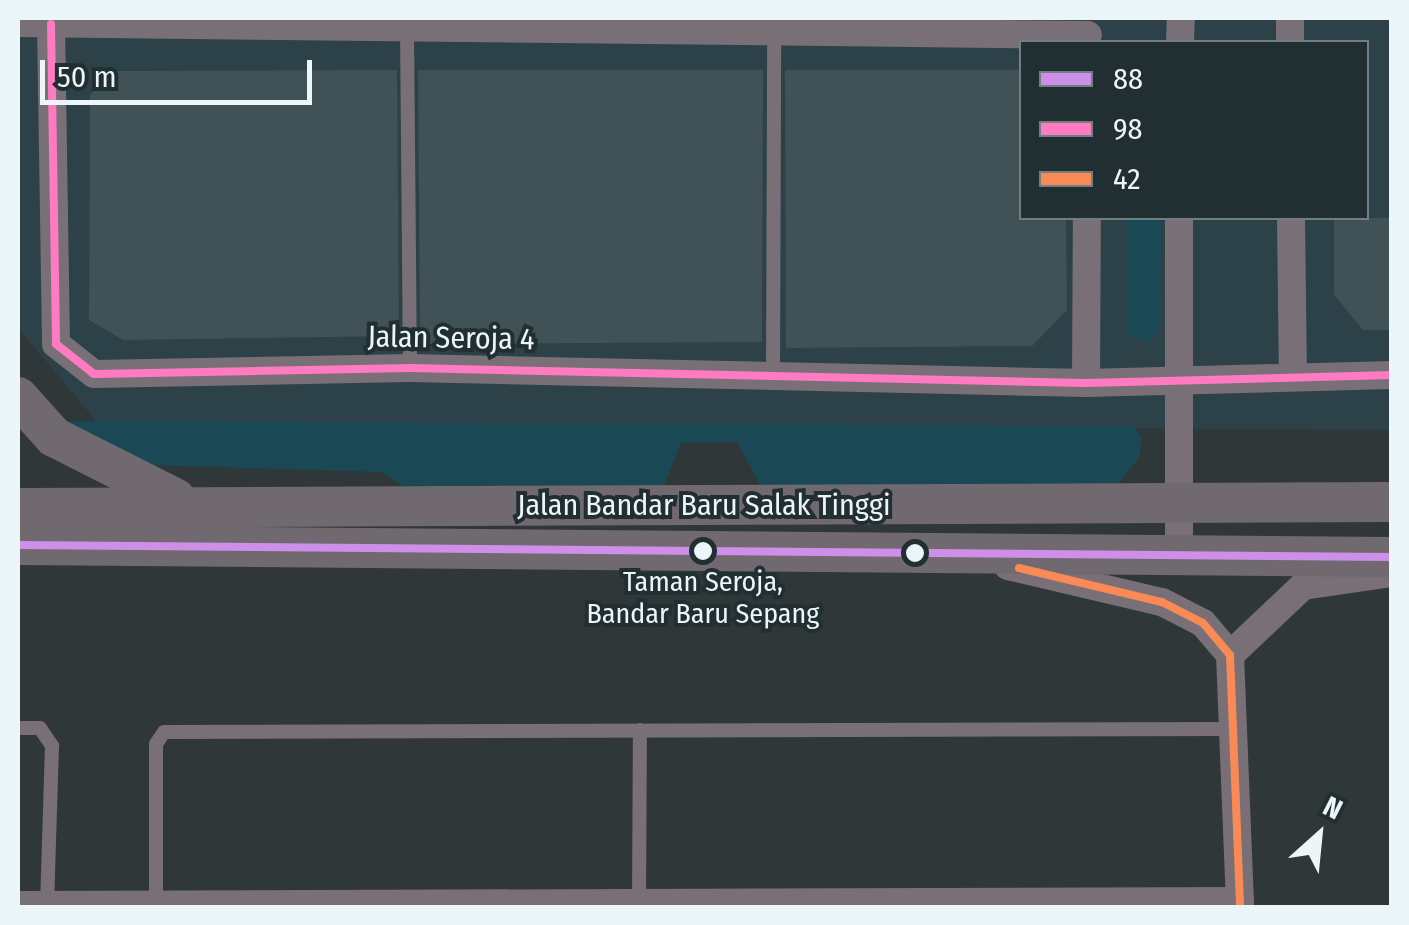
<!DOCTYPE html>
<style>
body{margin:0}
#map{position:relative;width:1409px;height:925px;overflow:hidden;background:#2f3739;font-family:"Fira Sans Condensed",sans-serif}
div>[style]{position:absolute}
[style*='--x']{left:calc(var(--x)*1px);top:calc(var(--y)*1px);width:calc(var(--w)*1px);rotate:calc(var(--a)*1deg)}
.built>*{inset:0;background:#2c4148}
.green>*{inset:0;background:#1a4854}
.building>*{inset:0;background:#415256}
.service>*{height:14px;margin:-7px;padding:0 7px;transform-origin:7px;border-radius:7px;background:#797077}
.minor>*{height:28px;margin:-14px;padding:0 14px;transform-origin:14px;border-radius:14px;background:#797077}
.secondary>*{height:40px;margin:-20px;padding:0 20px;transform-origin:20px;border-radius:20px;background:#706970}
.bus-1>*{height:8px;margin:-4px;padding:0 4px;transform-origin:4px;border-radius:4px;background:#ce8fe9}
.bus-2>*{height:8px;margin:-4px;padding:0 4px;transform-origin:4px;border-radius:4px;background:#fe7ac1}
.bus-3>*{height:8px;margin:-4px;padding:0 4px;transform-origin:4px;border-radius:4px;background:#f98a56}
.dots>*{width:28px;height:28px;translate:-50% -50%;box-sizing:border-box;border:5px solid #212f33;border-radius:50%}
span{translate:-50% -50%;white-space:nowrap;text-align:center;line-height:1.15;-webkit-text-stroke:8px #212f33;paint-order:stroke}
.bus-label{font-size:28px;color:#ecf5f7}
.street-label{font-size:30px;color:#ecf5f7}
.frame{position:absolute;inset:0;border:20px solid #ecf5f7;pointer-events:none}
.legend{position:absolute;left:1019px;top:40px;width:350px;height:180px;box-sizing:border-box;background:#212f33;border:2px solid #727e81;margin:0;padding:12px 18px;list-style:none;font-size:30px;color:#ecf5f7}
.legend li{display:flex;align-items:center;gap:20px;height:50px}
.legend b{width:50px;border:2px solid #727e81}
.north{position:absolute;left:1269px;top:785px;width:100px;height:100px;-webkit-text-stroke:8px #212f33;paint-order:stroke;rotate:27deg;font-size:28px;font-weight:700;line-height:40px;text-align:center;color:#ecf5f7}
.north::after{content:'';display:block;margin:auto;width:35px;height:45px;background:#ecf5f7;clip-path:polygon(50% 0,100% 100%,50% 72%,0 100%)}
.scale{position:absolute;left:40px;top:60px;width:272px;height:45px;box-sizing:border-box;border:5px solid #ecf5f7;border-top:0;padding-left:12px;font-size:30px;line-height:35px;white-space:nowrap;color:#ecf5f7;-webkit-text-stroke:8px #212f33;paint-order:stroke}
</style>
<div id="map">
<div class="built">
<i style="clip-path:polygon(evenodd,18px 18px,1391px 18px,1391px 430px,97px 422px,18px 328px,18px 18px,1022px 42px,1366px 42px,1366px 218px,1022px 218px,1022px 42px)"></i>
</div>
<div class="green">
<i style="clip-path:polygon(1128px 218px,1162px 218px,1159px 327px,1150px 343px,1128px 334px)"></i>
<i style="clip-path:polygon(58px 421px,1135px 426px,1141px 439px,1140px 457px,1117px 485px,761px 487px,737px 442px,681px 443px,664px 486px,407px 489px,382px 472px,147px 465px)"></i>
</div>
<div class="building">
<i style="clip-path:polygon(397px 70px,399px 336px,123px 340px,89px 320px,90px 95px,115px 71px)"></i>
<i style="clip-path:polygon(418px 70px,763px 70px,762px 342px,428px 344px,420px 336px)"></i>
<i style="clip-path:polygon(785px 70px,1022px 70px,1022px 218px,1066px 218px,1067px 310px,1032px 346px,786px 348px)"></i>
<i style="clip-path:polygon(1334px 218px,1392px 218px,1392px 330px,1363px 330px,1334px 295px)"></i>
</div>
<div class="service">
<i style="--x:407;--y:28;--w:340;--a:89.5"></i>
<i style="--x:773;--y:379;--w:348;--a:-89.8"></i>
<i style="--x:18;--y:728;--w:22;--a:0"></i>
<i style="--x:40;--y:728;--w:22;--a:56"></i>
<i style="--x:52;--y:746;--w:159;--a:91.8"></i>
<i style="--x:639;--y:905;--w:175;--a:-89.7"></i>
<i style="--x:156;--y:906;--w:162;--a:-90"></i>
<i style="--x:156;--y:744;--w:14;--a:-56"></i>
<i style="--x:164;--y:732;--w:1069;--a:-0.16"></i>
</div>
<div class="minor">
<i style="--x:1290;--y:18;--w:24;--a:90"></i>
<i style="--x:18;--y:23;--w:1070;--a:0.64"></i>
<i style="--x:51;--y:24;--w:320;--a:89.1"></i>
<i style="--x:56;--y:344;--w:48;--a:38.3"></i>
<i style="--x:94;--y:374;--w:316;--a:-1.1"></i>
<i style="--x:410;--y:368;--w:676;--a:1.27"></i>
<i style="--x:1086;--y:383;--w:306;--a:-1.5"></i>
<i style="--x:1180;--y:42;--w:24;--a:-88"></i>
<i style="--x:1291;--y:218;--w:159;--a:89.3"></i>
<i style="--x:1086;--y:383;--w:165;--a:-89.7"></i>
<i style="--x:1179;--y:556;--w:338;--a:-90"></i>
<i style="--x:1008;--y:566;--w:158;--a:13.2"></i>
<i style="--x:1162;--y:602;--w:46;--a:27.1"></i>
<i style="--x:1203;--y:623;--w:42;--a:49.8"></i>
<i style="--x:1230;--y:655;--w:253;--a:87.7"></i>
<i style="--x:1230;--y:655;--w:100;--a:-43.4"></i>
<i style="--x:1303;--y:586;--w:90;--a:-8.3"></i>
<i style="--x:18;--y:905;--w:1222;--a:-0.19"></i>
</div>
<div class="secondary">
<i style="--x:18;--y:397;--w:54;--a:48"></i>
<i style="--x:54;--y:437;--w:136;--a:26.8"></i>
<i style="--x:18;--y:508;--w:1374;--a:-0.25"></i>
<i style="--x:18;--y:545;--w:1374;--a:0.5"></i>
</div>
<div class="bus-1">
<i style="--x:18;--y:545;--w:1374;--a:0.5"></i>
</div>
<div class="bus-2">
<i style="--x:51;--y:24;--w:320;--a:89.1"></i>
<i style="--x:56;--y:344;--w:48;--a:38.3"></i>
<i style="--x:94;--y:374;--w:316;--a:-1.1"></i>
<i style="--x:410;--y:368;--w:676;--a:1.27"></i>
<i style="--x:1086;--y:383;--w:306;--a:-1.5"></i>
</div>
<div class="bus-3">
<i style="--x:1019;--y:568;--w:147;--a:13.4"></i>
<i style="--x:1162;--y:602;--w:46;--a:27.1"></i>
<i style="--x:1203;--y:623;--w:42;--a:49.8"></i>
<i style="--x:1230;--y:655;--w:253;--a:87.7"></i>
</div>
<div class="dots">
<i style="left:703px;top:551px;background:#ecf5f7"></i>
<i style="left:915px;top:553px;background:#ecf5f7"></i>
</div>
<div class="bus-label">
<span style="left:703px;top:598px">Taman Seroja,<br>Bandar Baru Sepang</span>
</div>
<div class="street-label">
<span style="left:451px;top:338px;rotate:1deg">Jalan Seroja 4</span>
<span style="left:704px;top:505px">Jalan Bandar Baru Salak Tinggi</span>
</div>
<div class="frame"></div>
<ul class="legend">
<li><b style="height:12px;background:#ce8fe9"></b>88</li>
<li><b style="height:12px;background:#fe7ac1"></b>98</li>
<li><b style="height:12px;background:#f98a56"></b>42</li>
</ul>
<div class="north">N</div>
<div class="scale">50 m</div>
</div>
